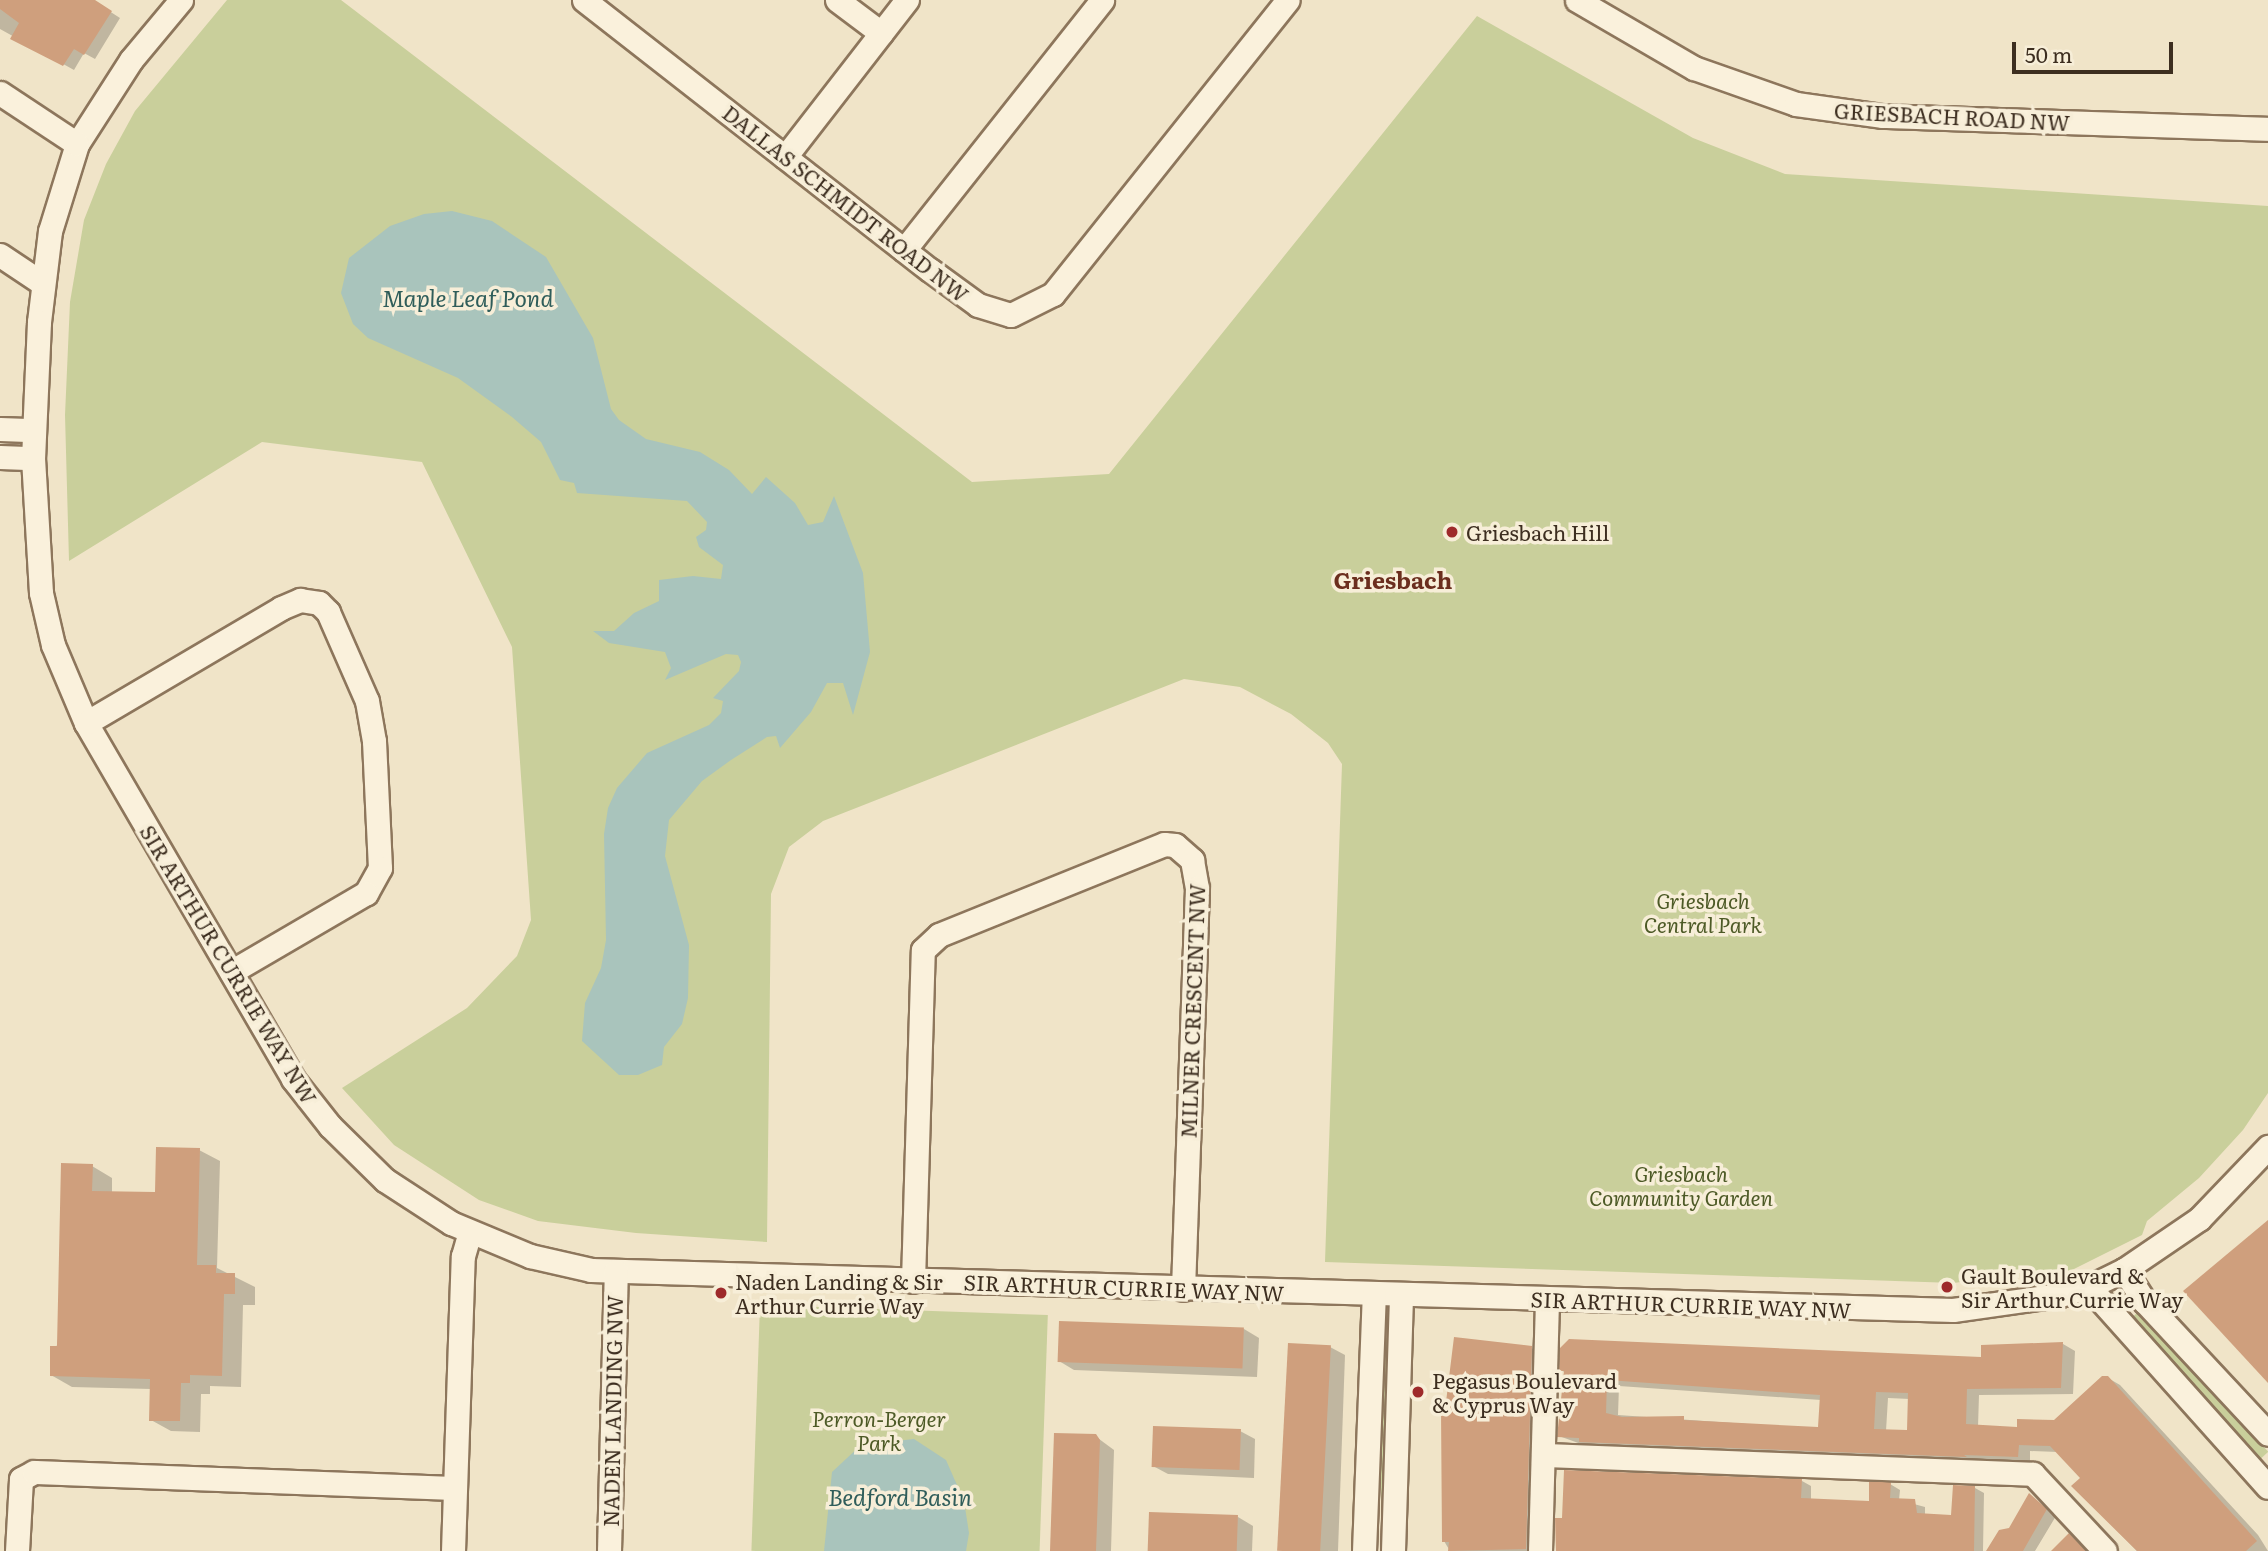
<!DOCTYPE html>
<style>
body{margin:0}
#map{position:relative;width:2268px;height:1551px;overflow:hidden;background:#f0e4c8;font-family:Literata,serif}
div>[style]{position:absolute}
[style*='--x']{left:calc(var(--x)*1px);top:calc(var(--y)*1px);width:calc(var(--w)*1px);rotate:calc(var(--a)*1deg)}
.green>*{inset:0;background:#c9cf9b;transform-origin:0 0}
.water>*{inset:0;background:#a9c4bc}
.shadow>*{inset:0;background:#0003}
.building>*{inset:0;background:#cf9f7d;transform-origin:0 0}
.roads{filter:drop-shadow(2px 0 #8d765c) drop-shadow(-2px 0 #8d765c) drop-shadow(0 2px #8d765c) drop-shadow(0 -2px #8d765c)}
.minor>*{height:23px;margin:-11.5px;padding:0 11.5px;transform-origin:11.5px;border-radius:11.5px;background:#faf1dc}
.dots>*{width:19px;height:19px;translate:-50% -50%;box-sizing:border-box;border:4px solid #f7eed8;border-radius:50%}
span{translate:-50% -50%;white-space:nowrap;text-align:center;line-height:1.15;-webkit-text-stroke:7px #f7eed8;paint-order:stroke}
.street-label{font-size:21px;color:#3d2e20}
.poi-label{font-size:21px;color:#3d2e20}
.left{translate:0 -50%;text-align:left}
.park-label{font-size:21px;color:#4d5a26;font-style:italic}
.water-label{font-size:23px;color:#2f5d5a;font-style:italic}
.neighbourhood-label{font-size:23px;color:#6b2e1e;font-weight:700}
.scale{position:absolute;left:2012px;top:42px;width:161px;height:32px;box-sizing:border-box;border:4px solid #3d2e20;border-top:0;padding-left:9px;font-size:21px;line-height:24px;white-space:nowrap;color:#3d2e20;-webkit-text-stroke:5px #f7eed8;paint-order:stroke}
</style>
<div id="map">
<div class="green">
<i style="clip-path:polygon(227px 0,341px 0,972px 482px,1109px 474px,1477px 16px,1693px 138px,1785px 174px,2268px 206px,2268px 1093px,2243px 1130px,2199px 1178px,2147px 1221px,2142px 1235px,2058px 1277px,2040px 1270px,1954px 1283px,1325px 1262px,1342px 764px,1328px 743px,1291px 714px,1240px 687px,1184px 679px,823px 821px,789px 847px,771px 894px,767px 1242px,636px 1233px,538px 1221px,479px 1200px,394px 1145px,342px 1088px,467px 1008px,517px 956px,531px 920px,512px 647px,422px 462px,262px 442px,69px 561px,65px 415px,70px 302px,84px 220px,106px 164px,135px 111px)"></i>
<i style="left:760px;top:1305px;width:288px;height:246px;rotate:2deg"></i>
<i style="left:2138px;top:1312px;width:191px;height:13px;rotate:47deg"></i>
<i style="left:1381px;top:1338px;width:8px;height:213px"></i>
</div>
<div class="water">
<i style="clip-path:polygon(452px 211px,492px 221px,546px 257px,593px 338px,611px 409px,619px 420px,646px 439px,700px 452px,729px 470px,752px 494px,766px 477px,795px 503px,808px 525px,823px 522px,834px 496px,863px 573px,870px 652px,853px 715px,843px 683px,827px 683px,811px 712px,780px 748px,776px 736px,767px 737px,731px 760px,702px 781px,669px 820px,665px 856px,689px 945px,688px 998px,682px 1024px,664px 1047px,662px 1065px,638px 1075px,619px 1075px,582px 1041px,585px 1003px,601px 968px,606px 940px,604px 834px,608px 808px,617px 788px,647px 753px,709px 725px,721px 713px,723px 701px,713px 698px,739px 671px,741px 662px,738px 655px,726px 654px,665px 680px,671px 668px,665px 652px,609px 643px,593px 631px,614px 631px,634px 613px,659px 601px,659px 580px,693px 576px,721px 579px,723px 565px,699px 547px,696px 537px,706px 530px,707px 522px,687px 501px,577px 493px,574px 483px,560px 480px,541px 442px,512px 417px,458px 378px,368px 338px,353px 324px,341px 293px,349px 258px,390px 226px,424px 214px)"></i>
<i style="clip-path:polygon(914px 1439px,946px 1460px,964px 1501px,969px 1533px,966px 1551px,824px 1551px,832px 1472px,861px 1445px)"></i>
</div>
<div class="shadow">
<i style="clip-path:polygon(0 0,92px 0,120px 18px,95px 59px,84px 53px,74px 70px,0 29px)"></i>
<i style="clip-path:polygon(199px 1150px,220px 1161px,217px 1268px,255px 1287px,255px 1305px,243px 1305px,241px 1387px,210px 1386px,210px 1394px,201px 1394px,200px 1432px,171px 1431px,151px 1420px,151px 1389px,72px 1387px,51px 1375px,92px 1166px,112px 1178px,112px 1193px,157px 1194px)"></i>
<i style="clip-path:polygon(1244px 1329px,1259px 1338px,1257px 1377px,1074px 1370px,1059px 1361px)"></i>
<i style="clip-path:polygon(evenodd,2063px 1344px,2075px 1351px,2073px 1394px,1979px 1395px,1978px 1427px,2018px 1429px,2055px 1422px,2108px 1378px,2120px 1385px,2258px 1535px,2268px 1551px,2137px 1551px,2073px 1486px,2082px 1478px,2058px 1452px,2030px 1451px,2030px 1463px,1592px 1448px,1559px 1436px,1566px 1373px,1561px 1370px,1982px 1359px,1983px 1347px,2063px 1344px,1619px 1386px,1821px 1400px,1820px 1429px,1618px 1415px,1619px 1386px,2063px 1344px,1888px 1398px,1910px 1399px,1909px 1432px,1886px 1431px,1888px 1398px)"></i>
<i style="clip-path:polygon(1330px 1347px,1345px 1355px,1338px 1551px,1282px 1551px)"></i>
<i style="clip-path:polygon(1531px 1348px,1541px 1353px,1535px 1551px,1450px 1551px,1444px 1541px)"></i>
<i style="clip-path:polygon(1240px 1431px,1255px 1439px,1254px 1478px,1168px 1474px,1153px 1466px)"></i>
<i style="clip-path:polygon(1095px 1436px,1114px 1450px,1111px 1551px,1052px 1551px)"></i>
<i style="clip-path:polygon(1802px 1481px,1811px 1486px,1811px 1500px,1870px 1503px,1890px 1484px,1900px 1490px,1899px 1500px,1925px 1507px,1925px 1516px,1953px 1516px,1975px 1488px,1984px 1493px,1983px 1551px,1557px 1551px)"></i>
<i style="clip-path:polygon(2030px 1496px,2056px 1516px,2035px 1551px,1988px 1551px,2010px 1529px)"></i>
<i style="clip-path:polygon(1238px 1517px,1253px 1526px,1252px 1551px,1150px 1551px)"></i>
<i style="clip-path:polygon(2069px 1535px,2081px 1542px,2090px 1551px,2053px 1551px)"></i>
</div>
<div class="building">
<i style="clip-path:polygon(0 0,95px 0,112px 11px,84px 55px,74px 49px,63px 66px,10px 39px,19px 23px,0 9px)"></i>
<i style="clip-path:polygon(156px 1147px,200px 1148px,197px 1265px,216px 1265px,216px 1273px,235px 1273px,235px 1294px,224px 1294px,222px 1376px,190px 1375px,190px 1383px,181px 1383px,180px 1421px,149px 1421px,150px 1379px,50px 1376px,50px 1346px,57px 1346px,61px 1163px,93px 1164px,92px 1191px,155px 1192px)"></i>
<i style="clip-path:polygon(2268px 1220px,2268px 1383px,2183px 1291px)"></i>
<i style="left:1059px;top:1321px;width:185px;height:41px;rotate:2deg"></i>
<i style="clip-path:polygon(1454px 1337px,1532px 1346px,1526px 1549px,1448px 1551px,1449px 1542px,1442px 1542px,1441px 1410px,1445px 1410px)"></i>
<i style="clip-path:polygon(evenodd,1569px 1339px,1981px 1357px,1981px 1345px,2063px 1342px,2061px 1388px,1967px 1389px,1966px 1424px,2017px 1427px,2017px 1419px,2054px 1420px,2102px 1376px,2108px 1376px,2257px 1541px,2246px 1551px,2137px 1551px,2071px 1486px,2080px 1478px,2050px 1446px,2019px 1445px,2018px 1457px,1964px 1455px,1967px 1457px,1579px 1442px,1579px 1438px,1557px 1437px,1564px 1371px,1559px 1371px,1560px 1348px,1569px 1339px,1607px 1380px,1820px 1395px,1818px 1427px,1684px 1420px,1684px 1416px,1622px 1417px,1606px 1413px,1607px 1380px,1569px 1339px,1876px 1392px,1908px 1393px,1907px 1430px,1874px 1429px,1876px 1392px)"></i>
<i style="left:1288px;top:1343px;width:43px;height:208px;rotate:3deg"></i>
<i style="left:1153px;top:1426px;width:88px;height:41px;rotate:2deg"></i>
<i style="clip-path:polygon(1054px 1433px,1096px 1434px,1100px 1440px,1096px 1551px,1050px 1551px)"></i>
<i style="clip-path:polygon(1564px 1470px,1802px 1479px,1801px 1498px,1869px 1501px,1869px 1482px,1891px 1482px,1890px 1498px,1915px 1499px,1917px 1513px,1951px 1515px,1953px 1485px,1975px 1486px,1974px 1551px,1556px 1551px,1555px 1518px,1562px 1518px)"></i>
<i style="clip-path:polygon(2029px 1493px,2047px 1509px,2023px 1551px,1986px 1551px,1999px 1530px,2009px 1528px)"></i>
<i style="left:1149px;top:1512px;width:89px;height:39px;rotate:2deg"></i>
<i style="clip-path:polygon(2069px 1533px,2086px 1551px,2051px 1551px)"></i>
</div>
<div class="roads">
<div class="minor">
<i style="--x:181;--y:0;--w:78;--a:129.8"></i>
<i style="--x:131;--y:60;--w:100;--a:122.7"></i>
<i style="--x:77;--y:144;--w:91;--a:107.2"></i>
<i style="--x:50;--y:231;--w:92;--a:96.9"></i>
<i style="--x:39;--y:322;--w:136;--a:92.5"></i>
<i style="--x:33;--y:458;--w:135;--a:86.6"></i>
<i style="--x:41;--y:593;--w:53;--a:77"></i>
<i style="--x:53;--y:645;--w:85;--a:67.1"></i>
<i style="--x:86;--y:723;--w:412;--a:59.8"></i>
<i style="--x:293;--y:1079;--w:60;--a:51.8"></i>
<i style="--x:330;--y:1126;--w:77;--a:44.5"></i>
<i style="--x:385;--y:1180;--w:79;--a:33.1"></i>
<i style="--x:451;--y:1223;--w:86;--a:22.7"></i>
<i style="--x:530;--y:1256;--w:63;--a:12.9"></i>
<i style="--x:591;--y:1270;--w:1363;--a:1.68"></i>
<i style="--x:1953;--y:1310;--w:108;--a:-8"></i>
<i style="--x:2060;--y:1295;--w:30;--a:-15"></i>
<i style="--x:2089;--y:1287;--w:39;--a:-26"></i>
<i style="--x:2124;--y:1270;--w:91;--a:-34.2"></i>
<i style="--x:2199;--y:1219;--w:100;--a:-46.2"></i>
<i style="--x:584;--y:0;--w:439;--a:38"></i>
<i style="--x:930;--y:270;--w:59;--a:36.1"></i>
<i style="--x:978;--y:305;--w:34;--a:17"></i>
<i style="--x:1011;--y:315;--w:47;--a:-26.6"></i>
<i style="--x:1053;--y:294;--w:376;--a:-51.4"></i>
<i style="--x:837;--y:0;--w:55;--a:36.9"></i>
<i style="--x:1577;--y:0;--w:135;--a:30.2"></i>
<i style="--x:1694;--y:68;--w:108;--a:19.4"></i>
<i style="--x:1796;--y:104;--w:88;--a:7.9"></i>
<i style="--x:1883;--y:116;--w:385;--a:1.9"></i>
<i style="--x:0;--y:93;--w:92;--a:33.5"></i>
<i style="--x:785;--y:157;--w:199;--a:-52.2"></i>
<i style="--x:904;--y:250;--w:319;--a:-51.6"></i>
<i style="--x:0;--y:255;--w:50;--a:33.7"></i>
<i style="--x:0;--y:429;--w:34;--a:2"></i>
<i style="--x:0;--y:457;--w:33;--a:2"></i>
<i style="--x:86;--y:723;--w:226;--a:-30.5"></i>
<i style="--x:281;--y:608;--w:21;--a:-23"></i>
<i style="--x:300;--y:600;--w:19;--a:9"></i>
<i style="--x:319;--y:603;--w:13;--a:45"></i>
<i style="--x:328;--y:612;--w:97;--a:66.3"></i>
<i style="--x:367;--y:701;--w:41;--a:80.1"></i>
<i style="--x:374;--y:741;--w:127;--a:87.3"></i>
<i style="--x:380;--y:868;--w:29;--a:119"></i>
<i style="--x:366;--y:893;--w:156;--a:149.7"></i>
<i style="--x:2124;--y:1270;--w:38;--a:57"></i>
<i style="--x:2145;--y:1302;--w:180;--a:47"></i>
<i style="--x:913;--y:1281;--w:331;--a:-88.3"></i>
<i style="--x:923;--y:950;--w:22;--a:-43"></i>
<i style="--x:939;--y:935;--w:243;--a:-22"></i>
<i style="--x:1164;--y:844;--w:11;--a:5"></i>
<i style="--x:1175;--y:845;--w:23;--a:41"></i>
<i style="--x:1192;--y:860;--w:28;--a:80"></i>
<i style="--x:1197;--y:888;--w:401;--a:92"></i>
<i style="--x:2089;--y:1287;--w:268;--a:48.2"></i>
<i style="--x:1544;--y:1455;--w:489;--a:2.2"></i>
<i style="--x:2033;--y:1474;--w:105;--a:46.9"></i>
<i style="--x:17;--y:1551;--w:72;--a:-86.8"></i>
<i style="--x:21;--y:1479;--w:15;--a:-28"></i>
<i style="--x:34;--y:1472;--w:421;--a:2.2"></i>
<i style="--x:453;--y:1551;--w:295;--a:-88.1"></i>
<i style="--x:463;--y:1256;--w:25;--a:-74"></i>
<i style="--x:609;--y:1551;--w:280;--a:-88.6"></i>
<i style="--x:1364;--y:1551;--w:257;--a:-87.8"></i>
<i style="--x:1393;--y:1551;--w:256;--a:-88.2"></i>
<i style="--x:1540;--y:1551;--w:251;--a:-88.4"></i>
</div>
</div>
<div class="dots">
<i style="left:1452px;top:532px;background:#9e2a2b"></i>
<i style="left:1947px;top:1287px;background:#9e2a2b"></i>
<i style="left:721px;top:1293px;background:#9e2a2b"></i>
<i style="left:1418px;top:1392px;background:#9e2a2b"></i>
</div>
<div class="street-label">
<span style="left:1952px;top:116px;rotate:3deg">GRIESBACH ROAD NW</span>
<span style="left:846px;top:203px;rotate:38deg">DALLAS SCHMIDT ROAD NW</span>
<span style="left:229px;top:964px;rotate:59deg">SIR ARTHUR CURRIE WAY NW</span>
<span style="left:1192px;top:1011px;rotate:-88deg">MILNER CRESCENT NW</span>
<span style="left:1124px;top:1287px;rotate:2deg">SIR ARTHUR CURRIE WAY NW</span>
<span style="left:1691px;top:1304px;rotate:2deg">SIR ARTHUR CURRIE WAY NW</span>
<span style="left:612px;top:1411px;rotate:-89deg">NADEN LANDING NW</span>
</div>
<div class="poi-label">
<span class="left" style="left:1466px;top:532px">Griesbach Hill</span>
<span class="left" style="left:1961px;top:1287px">Gault Boulevard &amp;<br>Sir Arthur Currie Way</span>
<span class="left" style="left:735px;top:1293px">Naden Landing &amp; Sir<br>Arthur Currie Way</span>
<span class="left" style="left:1432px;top:1392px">Pegasus Boulevard<br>&amp; Cyprus Way</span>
</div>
<div class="park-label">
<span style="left:1703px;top:912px">Griesbach<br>Central Park</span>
<span style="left:1681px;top:1185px">Griesbach<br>Community Garden</span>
<span style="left:879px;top:1430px">Perron-Berger<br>Park</span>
</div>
<div class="water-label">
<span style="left:468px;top:297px">Maple Leaf Pond</span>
<span style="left:900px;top:1496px">Bedford Basin</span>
</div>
<div class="neighbourhood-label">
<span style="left:1393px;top:579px">Griesbach</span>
</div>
<div class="scale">50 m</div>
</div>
